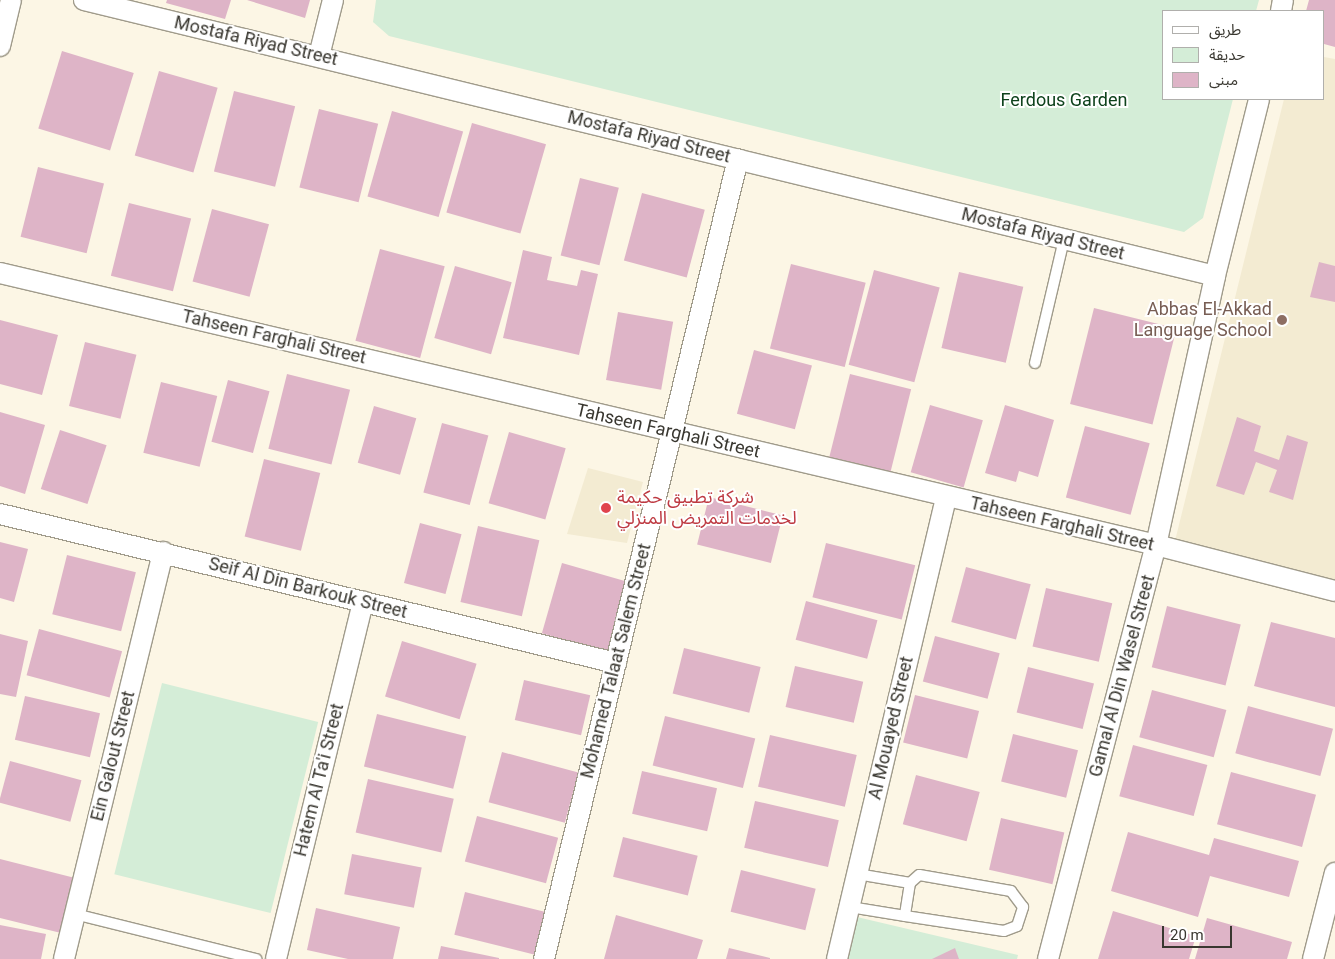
<!DOCTYPE html>
<meta charset="utf-8">
<style>
body{margin:0}
#map{position:relative;width:1335px;height:959px;overflow:hidden;background:#fcf6e5;font-family:Roboto,"Noto Sans Arabic",sans-serif}
div>[style]{position:absolute}
[style*='--x']{left:calc(var(--x)*1px);top:calc(var(--y)*1px);width:calc(var(--w)*1px);rotate:calc(var(--a)*1deg)}
.built>*{inset:0;background:#f3ebd2}
.green>*{inset:0;background:#d4edd7;transform-origin:0 0}
.building>*{inset:0;background:#deb4c7;transform-origin:0 0}
.roads{filter:drop-shadow(1px 0 #a09b8b) drop-shadow(-1px 0 #a09b8b) drop-shadow(0 1px #a09b8b) drop-shadow(0 -1px #a09b8b)}
.service>*{height:10px;margin:-5px;padding:0 5px;transform-origin:5px;border-radius:5px;background:#fff}
.minor>*{height:20px;margin:-10px;padding:0 10px;transform-origin:10px;border-radius:10px;background:#fff}
.dots>*{width:14px;height:14px;translate:-50% -50%;box-sizing:border-box;border:2px solid #fff;border-radius:50%}
span{translate:-50% -50%;white-space:nowrap;text-align:center;line-height:1.15;-webkit-text-stroke:4px #fff;paint-order:stroke}
.street-label{font-size:18px;color:#393730}
.park-label{font-size:18px;color:#0e421c}
.education-label{font-size:18px;color:#785e54}
.right{translate:-100% -50%;text-align:right}
.health-label{font-size:18px;color:#be3a42}
.left{translate:0 -50%;text-align:left}
.legend{position:absolute;left:1162px;top:10px;width:162px;height:90px;box-sizing:border-box;background:#fff;border:1px solid #b0afac;margin:0;padding:6px 9px;list-style:none;font-size:15px;color:#393730}
.legend li{display:flex;align-items:center;gap:10px;height:25px}
.legend b{width:25px;border:1px solid #b0afac}
.scale{position:absolute;left:1162px;top:926px;width:70px;height:22px;box-sizing:border-box;border:2px solid #393730;border-top:0;padding-left:6px;font-size:15px;line-height:18px;white-space:nowrap;color:#393730;-webkit-text-stroke:4px #fff;paint-order:stroke}
</style>
<div id="map">
<div class="built">
<i style="clip-path:polygon(1324px 57px,1335px 59px,1335px 580px,1175px 541px,1284px 99px,1324px 99px)"></i>
<i style="clip-path:polygon(588px 468px,643px 482px,627px 543px,567px 534px)"></i>
</div>
<div class="green">
<i style="clip-path:polygon(376px 0,1259px 0,1256px 11px,1164px 11px,1164px 99px,1233px 99px,1203px 218px,1184px 232px,389px 36px,373px 22px)"></i>
<i style="left:162px;top:683px;width:161px;height:197px;rotate:14deg"></i>
<i style="clip-path:polygon(857px 917px,1018px 955px,1017px 959px,847px 959px)"></i>
</div>
<div class="building">
<i style="clip-path:polygon(167px 0,231px 0,225px 19px,166px 3px)"></i>
<i style="clip-path:polygon(247px 0,310px 0,305px 18px)"></i>
<i style="clip-path:polygon(1309px 0,1335px 0,1335px 47px,1324px 44px,1324px 11px,1306px 11px)"></i>
<i style="left:62px;top:51px;width:75px;height:81px;rotate:17deg"></i>
<i style="left:159px;top:71px;width:61px;height:88px;rotate:16deg"></i>
<i style="left:234px;top:91px;width:63px;height:83px;rotate:14deg"></i>
<i style="left:319px;top:109px;width:61px;height:81px;rotate:14deg"></i>
<i style="left:392px;top:111px;width:74px;height:89px;rotate:16deg"></i>
<i style="left:472px;top:123px;width:77px;height:93px;rotate:16deg"></i>
<i style="left:38px;top:167px;width:68px;height:72px;rotate:14deg"></i>
<i style="left:580px;top:178px;width:40px;height:80px;rotate:14deg"></i>
<i style="left:642px;top:193px;width:65px;height:70px;rotate:15deg"></i>
<i style="left:129px;top:203px;width:64px;height:75px;rotate:14deg"></i>
<i style="left:212px;top:209px;width:59px;height:75px;rotate:15deg"></i>
<i style="left:380px;top:249px;width:67px;height:95px;rotate:15deg"></i>
<i style="clip-path:polygon(523px 250px,552px 257px,547px 280px,577px 286px,581px 270px,598px 274px,579px 355px,503px 338px)"></i>
<i style="clip-path:polygon(1319px 262px,1335px 266px,1335px 302px,1310px 297px)"></i>
<i style="left:791px;top:264px;width:77px;height:87px;rotate:14deg"></i>
<i style="left:455px;top:266px;width:59px;height:75px;rotate:16deg"></i>
<i style="left:874px;top:270px;width:68px;height:98px;rotate:15deg"></i>
<i style="left:959px;top:272px;width:66px;height:78px;rotate:13deg"></i>
<i style="left:1094px;top:308px;width:85px;height:99px;rotate:14deg"></i>
<i style="left:618px;top:312px;width:56px;height:69px;rotate:10deg"></i>
<i style="clip-path:polygon(0 320px,58px 335px,42px 395px,0 384px)"></i>
<i style="left:85px;top:342px;width:53px;height:66px;rotate:14deg"></i>
<i style="left:754px;top:350px;width:60px;height:66px;rotate:15deg"></i>
<i style="left:287px;top:374px;width:65px;height:77px;rotate:14deg"></i>
<i style="left:850px;top:374px;width:63px;height:86px;rotate:14deg"></i>
<i style="left:228px;top:380px;width:43px;height:64px;rotate:15deg"></i>
<i style="left:161px;top:382px;width:58px;height:73px;rotate:14deg"></i>
<i style="left:930px;top:405px;width:55px;height:70px;rotate:16deg"></i>
<i style="clip-path:polygon(1005px 405px,1054px 420px,1038px 477px,1019px 471px,1016px 482px,985px 473px)"></i>
<i style="left:374px;top:406px;width:44px;height:59px;rotate:16deg"></i>
<i style="clip-path:polygon(0 412px,45px 425px,25px 494px,0 486px)"></i>
<i style="clip-path:polygon(1237px 417px,1261px 426px,1254px 451px,1279px 460px,1287px 435px,1308px 442px,1293px 500px,1269px 492px,1277px 470px,1256px 462px,1244px 495px,1216px 486px)"></i>
<i style="left:442px;top:423px;width:48px;height:72px;rotate:15deg"></i>
<i style="left:1085px;top:426px;width:67px;height:74px;rotate:15deg"></i>
<i style="left:60px;top:430px;width:49px;height:62px;rotate:18deg"></i>
<i style="left:509px;top:432px;width:59px;height:74px;rotate:16deg"></i>
<i style="left:264px;top:459px;width:58px;height:80px;rotate:14deg"></i>
<i style="left:709px;top:497px;width:76px;height:49px;rotate:14deg"></i>
<i style="left:420px;top:523px;width:43px;height:62px;rotate:15deg"></i>
<i style="left:478px;top:526px;width:63px;height:78px;rotate:13deg"></i>
<i style="clip-path:polygon(0 542px,28px 549px,14px 602px,0 598px)"></i>
<i style="left:826px;top:543px;width:92px;height:56px;rotate:14deg"></i>
<i style="left:67px;top:555px;width:71px;height:61px;rotate:14deg"></i>
<i style="left:562px;top:563px;width:69px;height:73px;rotate:16deg"></i>
<i style="left:966px;top:567px;width:67px;height:57px;rotate:15deg"></i>
<i style="left:1046px;top:588px;width:68px;height:60px;rotate:13deg"></i>
<i style="left:806px;top:601px;width:74px;height:40px;rotate:15deg"></i>
<i style="left:1167px;top:606px;width:76px;height:63px;rotate:14deg"></i>
<i style="clip-path:polygon(1271px 622px,1335px 638px,1335px 707px,1254px 686px)"></i>
<i style="left:39px;top:629px;width:86px;height:48px;rotate:15deg"></i>
<i style="clip-path:polygon(0 634px,28px 641px,16px 697px,0 694px)"></i>
<i style="left:935px;top:636px;width:67px;height:47px;rotate:15deg"></i>
<i style="left:402px;top:641px;width:78px;height:58px;rotate:17deg"></i>
<i style="left:684px;top:648px;width:79px;height:47px;rotate:14deg"></i>
<i style="left:795px;top:666px;width:70px;height:42px;rotate:13deg"></i>
<i style="left:1028px;top:667px;width:68px;height:47px;rotate:14deg"></i>
<i style="left:524px;top:680px;width:68px;height:41px;rotate:13deg"></i>
<i style="left:1152px;top:690px;width:77px;height:49px;rotate:15deg"></i>
<i style="left:915px;top:695px;width:66px;height:49px;rotate:14deg"></i>
<i style="left:25px;top:696px;width:77px;height:45px;rotate:13deg"></i>
<i style="left:1248px;top:706px;width:88px;height:49px;rotate:15deg"></i>
<i style="left:377px;top:714px;width:92px;height:54px;rotate:14deg"></i>
<i style="left:665px;top:716px;width:93px;height:51px;rotate:14deg"></i>
<i style="left:1013px;top:734px;width:67px;height:49px;rotate:14deg"></i>
<i style="left:770px;top:735px;width:89px;height:53px;rotate:13deg"></i>
<i style="left:1133px;top:745px;width:77px;height:53px;rotate:15deg"></i>
<i style="left:502px;top:752px;width:79px;height:52px;rotate:15deg"></i>
<i style="left:10px;top:761px;width:74px;height:43px;rotate:15deg"></i>
<i style="left:642px;top:771px;width:77px;height:44px;rotate:13deg"></i>
<i style="left:1231px;top:772px;width:88px;height:54px;rotate:15deg"></i>
<i style="left:916px;top:775px;width:66px;height:51px;rotate:15deg"></i>
<i style="left:368px;top:779px;width:88px;height:55px;rotate:13deg"></i>
<i style="left:755px;top:801px;width:86px;height:48px;rotate:13deg"></i>
<i style="left:477px;top:816px;width:84px;height:47px;rotate:15deg"></i>
<i style="left:1001px;top:818px;width:65px;height:53px;rotate:13deg"></i>
<i style="clip-path:polygon(1128px 832px,1209px 855px,1214px 838px,1299px 861px,1289px 897px,1210px 876px,1198px 917px,1111px 891px)"></i>
<i style="left:623px;top:837px;width:77px;height:41px;rotate:14deg"></i>
<i style="left:352px;top:854px;width:71px;height:41px;rotate:11deg"></i>
<i style="clip-path:polygon(0 859px,75px 878px,61px 933px,0 918px)"></i>
<i style="left:741px;top:870px;width:77px;height:43px;rotate:14deg"></i>
<i style="left:465px;top:892px;width:82px;height:44px;rotate:14deg"></i>
<i style="clip-path:polygon(316px 908px,400px 927px,393px 959px,348px 959px,307px 950px)"></i>
<i style="clip-path:polygon(1113px 911px,1196px 936px,1189px 959px,1098px 959px)"></i>
<i style="clip-path:polygon(616px 915px,703px 940px,697px 959px,604px 959px)"></i>
<i style="clip-path:polygon(1207px 918px,1292px 942px,1287px 959px,1195px 959px)"></i>
<i style="clip-path:polygon(0 925px,46px 934px,41px 959px,0 959px)"></i>
<i style="clip-path:polygon(441px 946px,499px 958px,499px 959px,438px 959px)"></i>
<i style="clip-path:polygon(729px 948px,770px 958px,770px 959px,726px 959px)"></i>
<i style="clip-path:polygon(955px 948px,959px 959px,932px 959px)"></i>
</div>
<div class="roads">
<div class="service">
<i style="--x:1035;--y:363;--w:127;--a:-76.8"></i>
<i style="--x:857;--y:874;--w:54;--a:9.6"></i>
<i style="--x:850;--y:907;--w:56;--a:9.3"></i>
<i style="--x:905;--y:916;--w:100;--a:8.6"></i>
<i style="--x:1004;--y:931;--w:14;--a:-21"></i>
<i style="--x:1017;--y:926;--w:20;--a:-72"></i>
<i style="--x:1023;--y:907;--w:20;--a:-127"></i>
<i style="--x:1011;--y:891;--w:93;--a:-170.1"></i>
<i style="--x:919;--y:875;--w:12;--a:138"></i>
<i style="--x:910;--y:883;--w:33;--a:99"></i>
<i style="--x:75;--y:914;--w:187;--a:14"></i>
</div>
<div class="minor">
<i style="--x:84;--y:0;--w:1164;--a:13.71"></i>
<i style="--x:1281;--y:11;--w:11;--a:-80"></i>
<i style="--x:0;--y:46;--w:47;--a:-76.6"></i>
<i style="--x:319;--y:56;--w:58;--a:-76"></i>
<i style="--x:0;--y:273;--w:1188;--a:13.24"></i>
<i style="--x:1156;--y:545;--w:185;--a:14.4"></i>
<i style="--x:0;--y:514;--w:634;--a:13.6"></i>
<i style="--x:64;--y:959;--w:419;--a:-76.3"></i>
<i style="--x:276;--y:959;--w:368;--a:-76.3"></i>
<i style="--x:544;--y:959;--w:823;--a:-76.37"></i>
<i style="--x:837;--y:959;--w:475;--a:-76.7"></i>
<i style="--x:1048;--y:959;--w:428;--a:-75.4"></i>
<i style="--x:1156;--y:545;--w:275;--a:-77.6"></i>
<i style="--x:1215;--y:276;--w:182;--a:-76"></i>
<i style="--x:1313;--y:959;--w:89;--a:-75.7"></i>
</div>
</div>
<div class="dots">
<i style="left:1282px;top:320px;background:#8d6e63"></i>
<i style="left:606px;top:508px;background:#e0444e"></i>
</div>
<div class="street-label">
<span style="left:256px;top:41px;rotate:13deg">Mostafa Riyad Street</span>
<span style="left:649px;top:137px;rotate:14deg">Mostafa Riyad Street</span>
<span style="left:1043px;top:234px;rotate:14deg">Mostafa Riyad Street</span>
<span style="left:274px;top:337px;rotate:13deg">Tahseen Farghali Street</span>
<span style="left:668px;top:431px;rotate:13deg">Tahseen Farghali Street</span>
<span style="left:1062px;top:524px;rotate:13deg">Tahseen Farghali Street</span>
<span style="left:308px;top:588px;rotate:14deg">Seif Al Din Barkouk Street</span>
<span style="left:616px;top:661px;rotate:-76deg">Mohamed Talaat Salem Street</span>
<span style="left:1122px;top:676px;rotate:-75deg">Gamal Al Din Wasel Street</span>
<span style="left:891px;top:728px;rotate:-77deg">Al Mouayed Street</span>
<span style="left:113px;top:756px;rotate:-76deg">Ein Galout Street</span>
<span style="left:319px;top:780px;rotate:-76deg">Hatem Al Ta'i Street</span>
</div>
<div class="park-label">
<span style="left:1064px;top:100px">Ferdous Garden</span>
</div>
<div class="education-label">
<span class="right" style="left:1272px;top:320px">Abbas El-Akkad<br>Language School</span>
</div>
<div class="health-label">
<span class="left" style="left:617px;top:508px">شركة تطبيق حكيمة<br>لخدمات التمريض المنزلي</span>
</div>
<ul class="legend">
<li><b style="height:6px;background:#fff"></b>طريق</li>
<li><b style="height:14px;background:#d4edd7"></b>حديقة</li>
<li><b style="height:14px;background:#deb4c7"></b>مبنى</li>
</ul>
<div class="scale">20 m</div>
</div>
